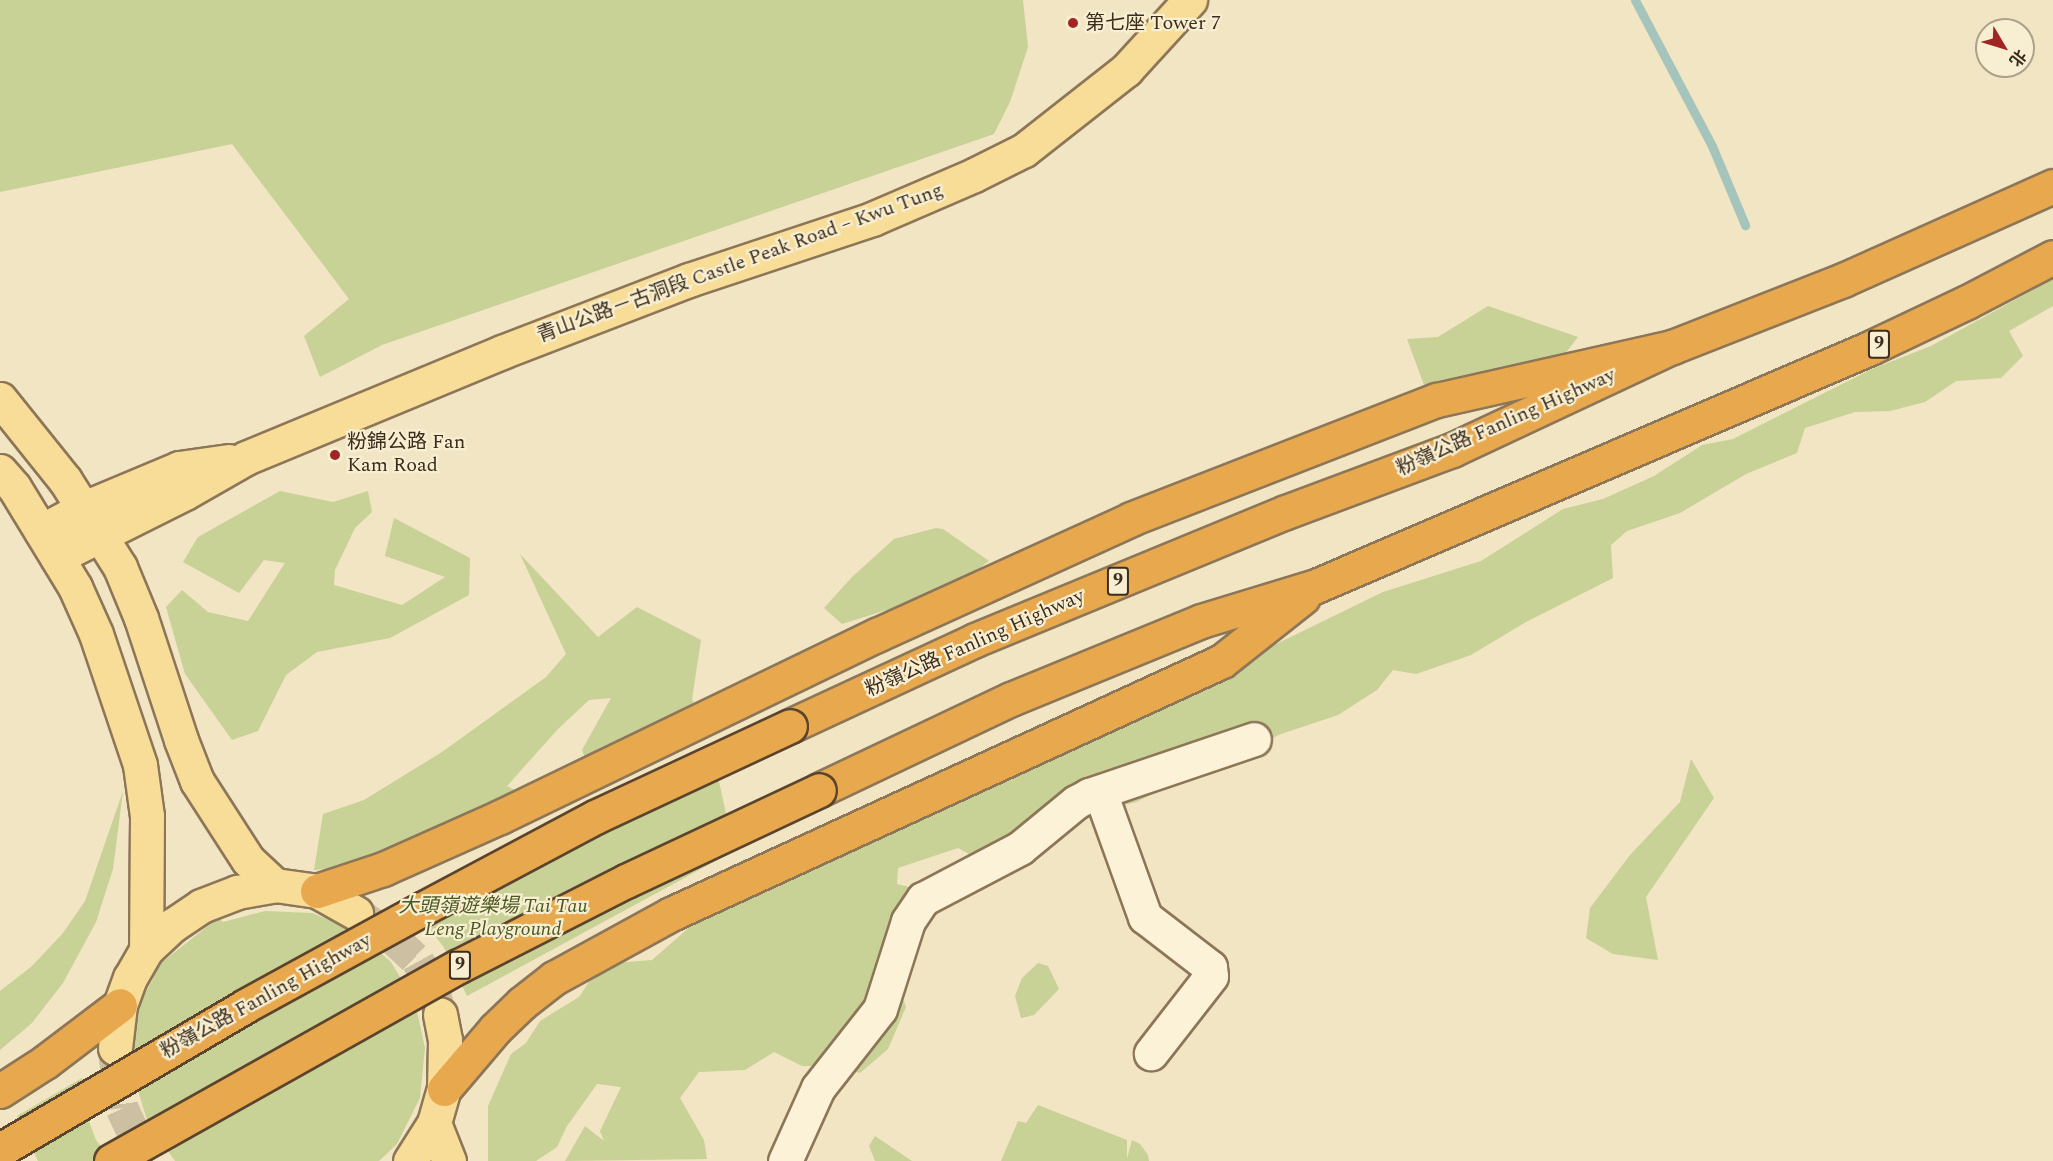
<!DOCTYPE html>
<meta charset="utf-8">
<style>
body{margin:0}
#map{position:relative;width:2053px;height:1161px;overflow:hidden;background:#f1e5c3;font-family:Spectral,"Noto Sans SC",serif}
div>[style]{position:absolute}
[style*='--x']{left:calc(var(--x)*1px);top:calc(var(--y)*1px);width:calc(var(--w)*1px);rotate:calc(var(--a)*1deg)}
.green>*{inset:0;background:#c8d196}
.stream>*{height:9px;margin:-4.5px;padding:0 4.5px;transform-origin:4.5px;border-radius:4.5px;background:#a5c4bc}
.major-tunnel>*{height:33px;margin-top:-16.5px;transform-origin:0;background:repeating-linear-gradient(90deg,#cdc0a2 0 33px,transparent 0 49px)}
.roads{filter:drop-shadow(2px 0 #8d7658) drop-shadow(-2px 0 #8d7658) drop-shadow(0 2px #8d7658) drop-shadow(0 -2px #8d7658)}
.minor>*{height:33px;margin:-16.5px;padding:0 16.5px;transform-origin:16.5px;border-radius:16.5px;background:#fbf2d7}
.major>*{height:33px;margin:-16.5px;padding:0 16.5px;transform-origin:16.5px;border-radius:16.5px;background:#f7dd98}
.highway>*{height:33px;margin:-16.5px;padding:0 16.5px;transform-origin:16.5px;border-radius:16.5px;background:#e7a84e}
.bridges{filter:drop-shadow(2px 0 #5b442d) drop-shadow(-2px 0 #5b442d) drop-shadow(0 2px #5b442d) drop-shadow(0 -2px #5b442d)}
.highway-bridge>*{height:33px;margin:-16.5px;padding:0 16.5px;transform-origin:16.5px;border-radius:16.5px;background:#e7a84e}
.dots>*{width:16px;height:16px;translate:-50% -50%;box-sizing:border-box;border:3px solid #f8efd3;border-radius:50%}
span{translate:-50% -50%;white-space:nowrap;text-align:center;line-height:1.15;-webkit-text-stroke:4.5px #f8efd3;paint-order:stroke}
.shield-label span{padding:2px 4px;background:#f8efd3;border:2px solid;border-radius:4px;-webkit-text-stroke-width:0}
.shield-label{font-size:18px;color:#3c2d1d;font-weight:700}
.poi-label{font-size:20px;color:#3c2d1d}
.left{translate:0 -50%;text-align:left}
.street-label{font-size:20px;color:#3c2d1d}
.park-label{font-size:20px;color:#4a5a22;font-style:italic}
.north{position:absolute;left:1975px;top:18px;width:60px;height:60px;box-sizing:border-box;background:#f8efd3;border:2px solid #ada18a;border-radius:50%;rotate:128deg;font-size:16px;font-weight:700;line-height:24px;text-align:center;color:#3c2d1d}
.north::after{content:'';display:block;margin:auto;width:21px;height:27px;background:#a12623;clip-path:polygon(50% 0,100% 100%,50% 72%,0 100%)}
</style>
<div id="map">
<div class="green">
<i style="clip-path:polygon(0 0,1023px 0,1028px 47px,1010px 102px,994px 134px,382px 345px,320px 377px,304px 336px,349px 299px,232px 144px,0 192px)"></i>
<i style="clip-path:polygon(2053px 279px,2053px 306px,2009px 331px,2023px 356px,2001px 378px,1956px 381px,1925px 402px,1890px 411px,1855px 412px,1805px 428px,1797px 453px,1746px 474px,1680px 513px,1627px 531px,1611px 545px,1613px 578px,1526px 622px,1471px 655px,1416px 674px,1393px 670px,1377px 690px,1338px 715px,1281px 734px,1136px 802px,1041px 826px,999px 851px,969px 854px,958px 848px,898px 868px,897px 884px,917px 889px,900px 991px,906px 1007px,888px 1049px,860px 1073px,827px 1066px,802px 1066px,774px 1052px,745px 1070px,699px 1072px,680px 1098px,704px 1140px,707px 1159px,565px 1161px,585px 1126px,604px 1141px,600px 1131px,621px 1087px,597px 1084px,567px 1126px,557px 1147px,536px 1161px,488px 1161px,488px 1106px,511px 1054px,526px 1043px,540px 1021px,579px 997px,589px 982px,615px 963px,652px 960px,708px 911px,1103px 728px,1383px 592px,1481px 561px,1563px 509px,1603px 499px,1654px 476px,1702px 445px,1733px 439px,1872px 369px,1931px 346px)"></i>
<i style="clip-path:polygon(1488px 306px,1578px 337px,1564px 355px,1447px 393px,1424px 385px,1407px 339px,1438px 337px)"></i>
<i style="clip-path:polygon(280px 491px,333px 502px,368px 491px,372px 512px,355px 528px,335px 570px,334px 585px,402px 605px,445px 577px,385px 556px,394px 518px,470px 558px,469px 595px,390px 638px,317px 652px,286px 675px,258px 731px,232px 740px,185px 674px,166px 607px,182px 590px,208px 612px,248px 621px,285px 563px,264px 560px,239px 593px,183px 562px,198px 537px)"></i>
<i style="clip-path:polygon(936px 528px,943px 529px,989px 561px,959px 583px,899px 606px,842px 624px,824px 608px,851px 578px,894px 539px)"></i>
<i style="clip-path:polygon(520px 554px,598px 637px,637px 607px,701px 640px,692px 699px,706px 731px,595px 785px,582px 750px,611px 698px,589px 700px,558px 729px,507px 786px,550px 808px,448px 858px,314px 870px,323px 814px,364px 800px,442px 752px,546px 677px,566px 654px)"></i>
<i style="clip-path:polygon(712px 749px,734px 851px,467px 996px,443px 946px,423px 921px,397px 903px)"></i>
<i style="clip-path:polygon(1691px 759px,1714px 798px,1646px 897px,1658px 960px,1613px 954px,1586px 938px,1590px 908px,1630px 855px,1680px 802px)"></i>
<i style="clip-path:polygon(123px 791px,113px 869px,96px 922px,63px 983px,32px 1023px,0 1050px,0 991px,32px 966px,63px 933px,85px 901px)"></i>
<i style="clip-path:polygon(265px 911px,312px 913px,356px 931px,391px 962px,415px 1002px,425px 1048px,420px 1098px,397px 1144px,379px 1161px,175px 1161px,148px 1123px,134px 1078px,134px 1031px,141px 1000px,153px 979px,156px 967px,218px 918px,223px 922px)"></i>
<i style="clip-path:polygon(1038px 963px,1048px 966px,1059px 989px,1034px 1015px,1021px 1018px,1015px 996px,1022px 978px)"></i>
<i style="clip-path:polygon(82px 1078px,87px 1116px,96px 1140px,112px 1161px,38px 1161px,17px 1116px)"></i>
<i style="clip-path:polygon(1038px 1105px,1127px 1140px,1127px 1159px,1132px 1140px,1140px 1144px,1148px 1155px,1149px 1161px,1001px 1161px,1018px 1121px,1026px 1123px)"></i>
<i style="clip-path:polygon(875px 1136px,912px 1161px,875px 1161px,869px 1146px)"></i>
</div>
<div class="stream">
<i style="--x:1635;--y:0;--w:165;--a:62.2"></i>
<i style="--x:1712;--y:146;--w:86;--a:67.3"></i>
</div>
<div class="major-tunnel">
<i style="--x:360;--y:915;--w:36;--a:34"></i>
<i style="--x:390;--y:935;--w:38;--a:43"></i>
<i style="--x:418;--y:961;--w:33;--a:61"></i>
<i style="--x:434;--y:990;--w:18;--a:77"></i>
<i style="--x:115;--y:1055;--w:53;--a:82.5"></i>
<i style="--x:122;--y:1108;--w:42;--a:64.7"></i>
<i style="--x:140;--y:1146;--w:19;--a:51"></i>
</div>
<div class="roads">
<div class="minor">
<i style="--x:1100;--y:792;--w:133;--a:70.2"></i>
<i style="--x:1145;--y:917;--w:82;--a:37.6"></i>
<i style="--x:1210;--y:967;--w:9;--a:84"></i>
<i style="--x:1211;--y:976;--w:98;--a:127.9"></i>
<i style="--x:785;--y:1161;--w:80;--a:-65.7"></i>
<i style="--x:818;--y:1088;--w:100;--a:-51.9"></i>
<i style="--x:880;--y:1009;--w:92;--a:-72.3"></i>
<i style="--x:908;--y:921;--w:27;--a:-56"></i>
<i style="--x:923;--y:899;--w:110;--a:-27.7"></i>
<i style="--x:1020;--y:848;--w:72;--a:-39.4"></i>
<i style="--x:1076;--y:802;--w:15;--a:-28"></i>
<i style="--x:1089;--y:795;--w:174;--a:-18.7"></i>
</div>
<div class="major">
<i style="--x:0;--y:399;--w:104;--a:51.3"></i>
<i style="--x:65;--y:480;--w:103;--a:57.7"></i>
<i style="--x:120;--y:567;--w:55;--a:67.6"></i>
<i style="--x:141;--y:618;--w:128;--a:71.8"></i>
<i style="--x:181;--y:740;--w:44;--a:68.7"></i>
<i style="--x:197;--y:781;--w:94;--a:57.2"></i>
<i style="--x:248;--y:860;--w:37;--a:43"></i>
<i style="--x:0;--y:471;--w:21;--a:49"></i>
<i style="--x:14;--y:487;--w:117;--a:58.6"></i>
<i style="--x:75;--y:587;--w:51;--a:65.9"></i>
<i style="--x:96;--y:634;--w:138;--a:71.4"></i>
<i style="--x:140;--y:765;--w:51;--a:82.2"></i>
<i style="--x:147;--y:816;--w:134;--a:90.4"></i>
<i style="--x:41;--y:531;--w:49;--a:-28.1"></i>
<i style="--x:84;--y:508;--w:103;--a:-22.8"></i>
<i style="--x:179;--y:468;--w:50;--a:-8"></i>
<i style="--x:57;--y:557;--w:143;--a:-26.6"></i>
<i style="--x:185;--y:493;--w:70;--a:-29.8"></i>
<i style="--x:246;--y:458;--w:277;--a:-22.5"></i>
<i style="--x:502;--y:352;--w:200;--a:-21.1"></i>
<i style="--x:689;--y:280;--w:193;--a:-18.4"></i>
<i style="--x:872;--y:219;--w:111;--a:-23.3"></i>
<i style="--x:974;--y:175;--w:56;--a:-26.6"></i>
<i style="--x:1024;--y:150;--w:130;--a:-38.1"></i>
<i style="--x:1126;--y:70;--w:95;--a:-47.6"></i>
<i style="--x:115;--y:1048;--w:43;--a:-83.4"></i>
<i style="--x:120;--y:1005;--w:29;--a:-70"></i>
<i style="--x:130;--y:978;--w:32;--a:-60"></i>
<i style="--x:146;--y:950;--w:37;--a:-43"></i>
<i style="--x:173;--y:925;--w:34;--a:-34"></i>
<i style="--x:201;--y:906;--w:39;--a:-21"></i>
<i style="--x:237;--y:892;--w:39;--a:-10"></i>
<i style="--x:275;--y:885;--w:42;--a:8.1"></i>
<i style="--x:317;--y:891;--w:45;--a:29.4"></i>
<i style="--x:434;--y:1123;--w:41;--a:68.5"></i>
<i style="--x:410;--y:1161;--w:45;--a:-57.7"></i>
<i style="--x:434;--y:1123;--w:35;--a:-74"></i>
<i style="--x:444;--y:1089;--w:49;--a:-88.8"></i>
<i style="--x:445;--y:1040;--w:26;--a:-101"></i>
</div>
<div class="highway">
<i style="--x:790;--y:726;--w:204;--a:-24.9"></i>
<i style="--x:975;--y:640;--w:336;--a:-22.4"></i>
<i style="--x:1286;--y:512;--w:177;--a:-20.5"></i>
<i style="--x:1452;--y:450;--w:243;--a:-25.1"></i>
<i style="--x:1672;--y:347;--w:184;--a:-21.4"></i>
<i style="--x:1843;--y:280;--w:230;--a:-24.1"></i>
<i style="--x:819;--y:790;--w:212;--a:-25.4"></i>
<i style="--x:1011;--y:699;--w:205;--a:-22.3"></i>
<i style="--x:1201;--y:621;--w:120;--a:-16.9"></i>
<i style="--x:1316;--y:586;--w:603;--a:-23.25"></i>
<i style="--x:1870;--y:348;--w:107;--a:-25.4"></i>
<i style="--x:1967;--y:302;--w:97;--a:-27.6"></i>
<i style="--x:317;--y:891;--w:70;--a:-18.4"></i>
<i style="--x:383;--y:869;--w:128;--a:-24"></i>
<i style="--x:500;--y:817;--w:419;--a:-25.8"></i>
<i style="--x:877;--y:635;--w:279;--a:-24.5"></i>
<i style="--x:1131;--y:519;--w:328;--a:-21.3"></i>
<i style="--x:1437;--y:400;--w:241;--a:-12.7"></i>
<i style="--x:444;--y:1089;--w:79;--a:-49.6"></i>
<i style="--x:495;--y:1029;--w:37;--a:-44"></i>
<i style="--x:522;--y:1003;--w:41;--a:-38"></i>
<i style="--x:554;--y:978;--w:133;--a:-28.7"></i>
<i style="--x:671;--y:914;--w:606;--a:-24.66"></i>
<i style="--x:1222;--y:661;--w:103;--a:-38.3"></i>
<i style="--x:0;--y:1091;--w:54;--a:-32.8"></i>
<i style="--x:45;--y:1062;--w:94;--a:-37.2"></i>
</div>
</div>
<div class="bridges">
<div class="highway-bridge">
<i style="--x:0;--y:1150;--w:284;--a:-30.4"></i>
<i style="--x:245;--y:1006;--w:204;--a:-28.7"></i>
<i style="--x:424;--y:908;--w:194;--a:-28"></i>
<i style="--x:595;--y:817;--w:215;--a:-25"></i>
<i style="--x:111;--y:1161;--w:399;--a:-29.3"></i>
<i style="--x:459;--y:966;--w:187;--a:-27"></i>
<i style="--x:626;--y:881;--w:213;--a:-25.2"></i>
</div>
</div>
<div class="dots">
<i style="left:1073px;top:23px;background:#a12623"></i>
<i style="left:335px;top:455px;background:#a12623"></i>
</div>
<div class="shield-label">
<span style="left:1879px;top:344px">9</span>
<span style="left:1118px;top:581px">9</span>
<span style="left:460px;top:965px">9</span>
</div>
<div class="poi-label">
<span class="left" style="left:1085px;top:23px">第七座 Tower 7</span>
<span class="left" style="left:347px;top:454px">粉錦公路 Fan<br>Kam Road</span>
</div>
<div class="street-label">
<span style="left:740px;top:263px;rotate:-20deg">青山公路－古洞段 Castle Peak Road – Kwu Tung</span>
<span style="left:1506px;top:422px;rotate:-24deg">粉嶺公路 Fanling Highway</span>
<span style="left:975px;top:643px;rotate:-24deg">粉嶺公路 Fanling Highway</span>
<span style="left:266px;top:996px;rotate:-29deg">粉嶺公路 Fanling Highway</span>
</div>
<div class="park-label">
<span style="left:493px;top:918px">大頭嶺遊樂場 Tai Tau<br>Leng Playground</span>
</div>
<div class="north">北</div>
</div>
